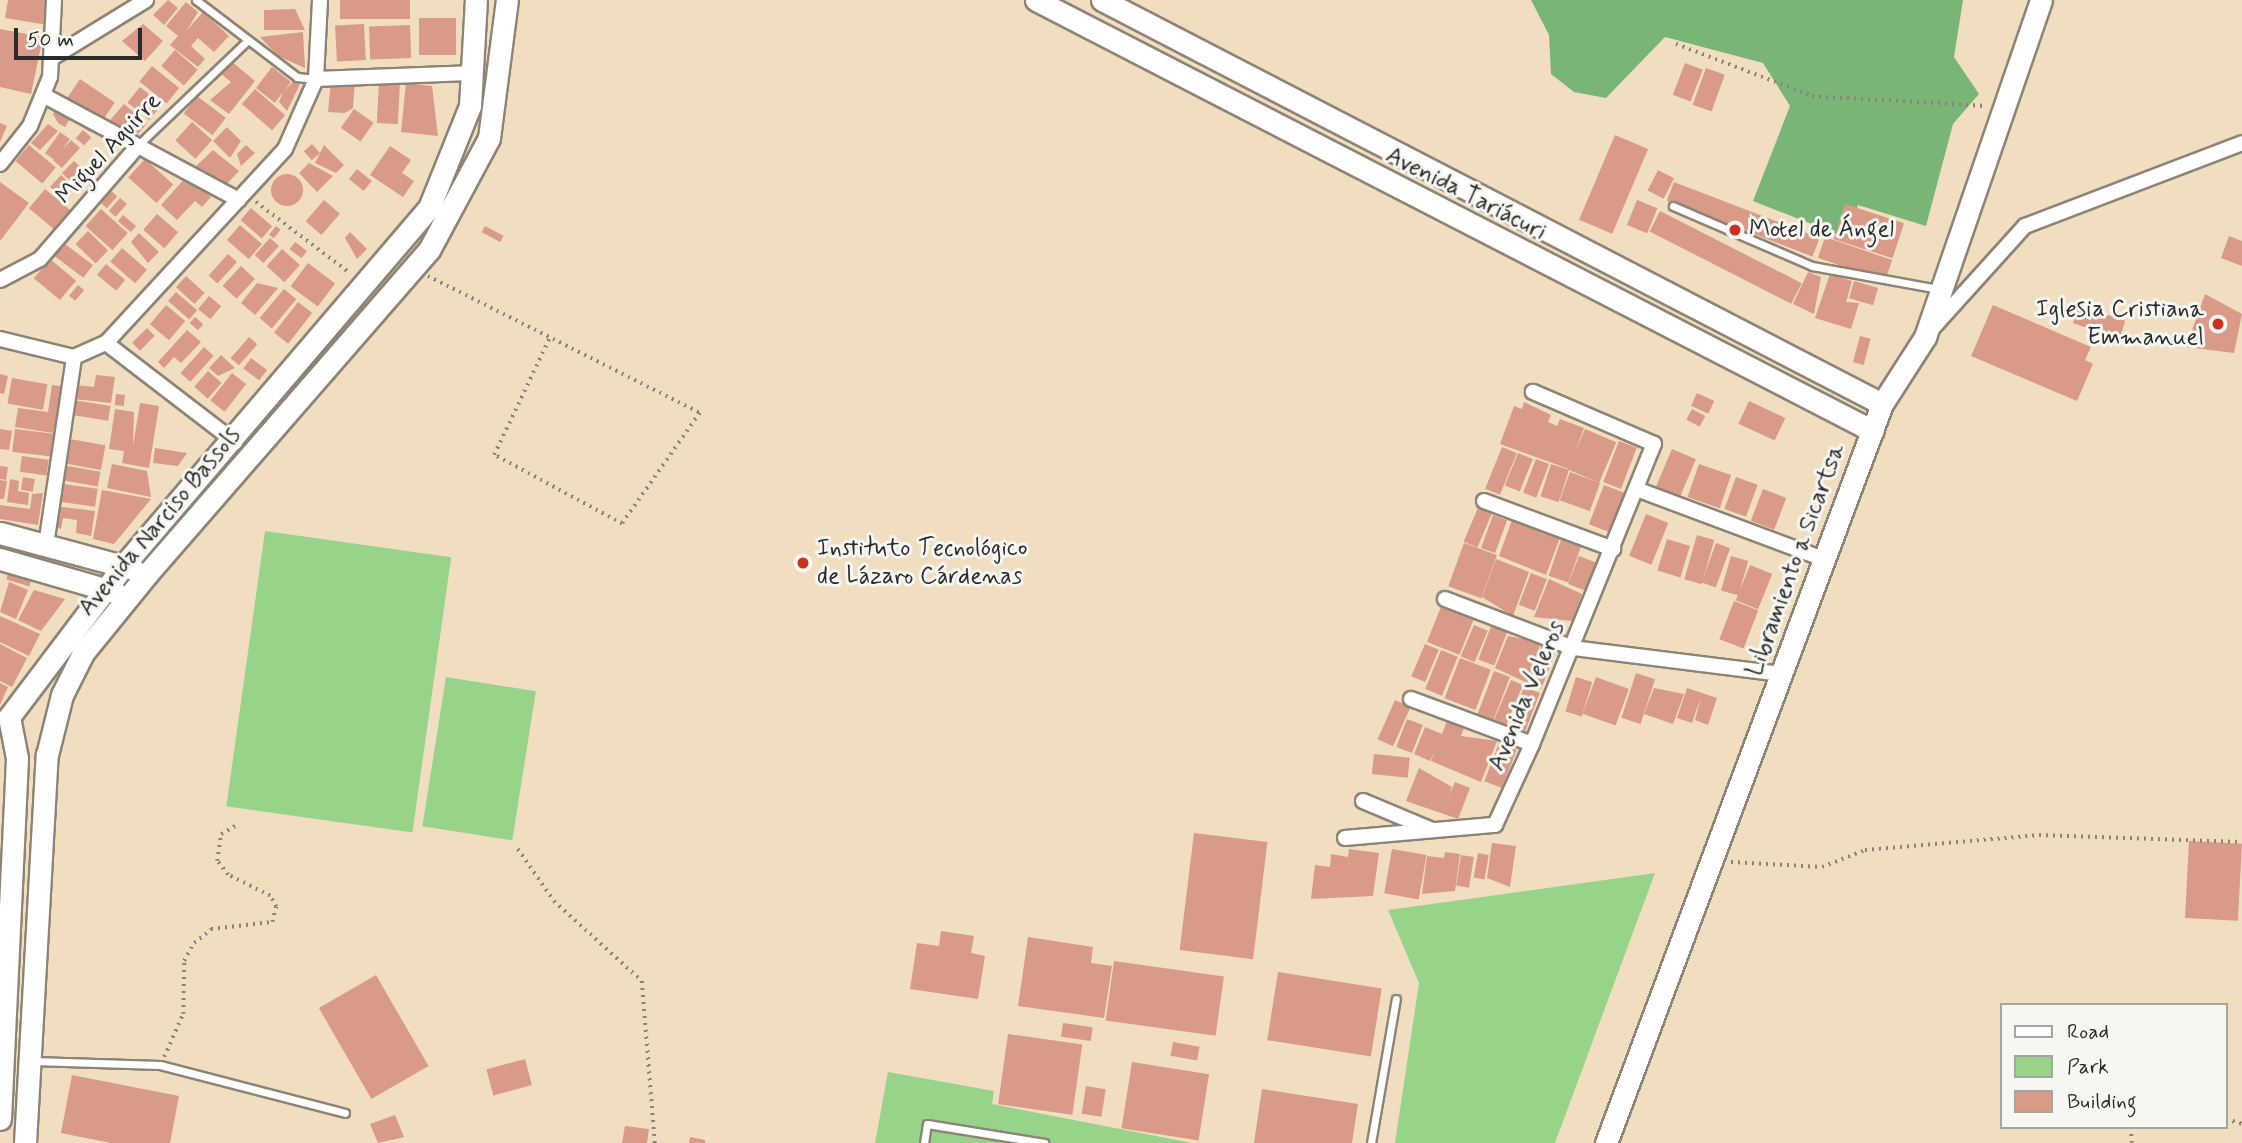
<!DOCTYPE html>
<meta charset="utf-8">
<style>
body{margin:0}
#map{position:relative;width:2242px;height:1143px;overflow:hidden;background:#f1dec0;font-family:Mynerve,sans-serif}
div>[style]{position:absolute}
[style*='--x']{left:calc(var(--x)*1px);top:calc(var(--y)*1px);width:calc(var(--w)*1px);rotate:calc(var(--a)*1deg)}
.green>*{inset:0;background:#97d48a;transform-origin:0 0}
.forest>*{inset:0;background:#79b676}
.building>*{inset:0;background:#d99a87;transform-origin:0 0}
.round{border-radius:50%}
.path>*{height:3.5px;margin-top:-1.75px;transform-origin:0;background:repeating-linear-gradient(90deg,#8e8476 0 2px,transparent 0 7px)}
.roads{filter:drop-shadow(2px 0 #8e8476) drop-shadow(-2px 0 #8e8476) drop-shadow(0 2px #8e8476) drop-shadow(0 -2px #8e8476)}
.lane>*{height:7px;margin:-3.5px;padding:0 3.5px;transform-origin:3.5px;border-radius:3.5px;background:#fff}
.street>*{height:14px;margin:-7px;padding:0 7px;transform-origin:7px;border-radius:7px;background:#fff}
.secondary>*{height:21px;margin:-10.5px;padding:0 10.5px;transform-origin:10.5px;border-radius:10.5px;background:#fff}
.dots>*{width:19px;height:19px;translate:-50% -50%;box-sizing:border-box;border:4px solid #f6f6f2;border-radius:50%}
span{translate:-50% -50%;white-space:nowrap;text-align:center;line-height:1.15;-webkit-text-stroke:6px #f6f6f2;paint-order:stroke}
.street-label{font-size:24px;color:#2b2b2b}
.poi-label{font-size:24px;color:#2b2b2b}
.left{translate:0 -50%;text-align:left}
.right{translate:-100% -50%;text-align:right}
.legend{position:absolute;left:2000px;top:1003px;width:228px;height:126px;box-sizing:border-box;background:#f6f6f2;border:2px solid #a5a5a2;margin:0;padding:9px 12px;list-style:none;font-size:21px;color:#2b2b2b}
.legend li{display:flex;align-items:center;gap:14px;height:35px}
.legend b{width:35px;border:2px solid #a5a5a2}
.scale{position:absolute;left:14px;top:28px;width:128px;height:32px;box-sizing:border-box;border:4px solid #2b2b2b;border-top:0;padding-left:9px;font-size:21px;line-height:24px;white-space:nowrap;color:#2b2b2b;-webkit-text-stroke:5px #f6f6f2;paint-order:stroke}
</style>
<div id="map">
<div class="green">
<i style="left:265px;top:531px;width:188px;height:278px;rotate:8deg"></i>
<i style="left:446px;top:677px;width:91px;height:151px;rotate:9deg"></i>
<i style="clip-path:polygon(1655px 873px,1555px 1143px,1395px 1143px,1419px 983px,1388px 910px)"></i>
<i style="clip-path:polygon(888px 1072px,994px 1091px,992px 1104px,1192px 1143px,875px 1143px)"></i>
</div>
<div class="forest">
<i style="clip-path:polygon(1531px 0,1963px 0,1954px 57px,1979px 94px,1953px 124px,1926px 226px,1858px 205px,1847px 238px,1753px 201px,1790px 106px,1763px 63px,1665px 37px,1606px 98px,1574px 92px,1551px 74px,1549px 35px)"></i>
</div>
<div class="building">
<i style="clip-path:polygon(8px 0,47px 0,48px 25px,5px 18px)"></i>
<i style="clip-path:polygon(168px 0,178px 8px,164px 25px,153px 15px)"></i>
<i style="left:340px;top:0;width:70px;height:19px"></i>
<i style="clip-path:polygon(186px 2px,198px 12px,187px 30px,203px 12px,229px 36px,214px 52px,198px 38px,191px 46px,205px 59px,198px 67px,170px 45px,178px 36px,166px 26px)"></i>
<i style="clip-path:polygon(295px 9px,305px 30px,264px 30px,264px 10px)"></i>
<i style="left:419px;top:18px;width:37px;height:37px"></i>
<i style="clip-path:polygon(143px 24px,163px 41px,145px 61px,122px 41px)"></i>
<i style="left:364px;top:24px;width:36px;height:29px;rotate:87deg"></i>
<i style="left:410px;top:25px;width:33px;height:41px;rotate:88deg"></i>
<i style="clip-path:polygon(0 29px,43px 37px,31px 94px,0 87px)"></i>
<i style="clip-path:polygon(303px 32px,305px 68px,278px 56px,260px 37px)"></i>
<i style="left:175px;top:50px;width:30px;height:21px;rotate:41deg"></i>
<i style="clip-path:polygon(231px 61px,255px 81px,229px 114px,210px 100px,231px 82px,220px 73px)"></i>
<i style="left:1685px;top:63px;width:19px;height:34px;rotate:21deg"></i>
<i style="left:152px;top:66px;width:35px;height:20px;rotate:39deg"></i>
<i style="clip-path:polygon(272px 67px,291px 82px,285px 90px,295px 80px,300px 84px,287px 111px,279px 102px,283px 92px,275px 103px,256px 88px)"></i>
<i style="left:1706px;top:68px;width:20px;height:39px;rotate:20deg"></i>
<i style="left:80px;top:79px;width:42px;height:27px;rotate:34deg"></i>
<i style="clip-path:polygon(331px 80px,355px 81px,353px 108px,345px 113px,328px 112px)"></i>
<i style="left:379px;top:82px;width:21px;height:41px;rotate:3deg"></i>
<i style="clip-path:polygon(406px 83px,432px 86px,438px 136px,401px 132px)"></i>
<i style="left:140px;top:87px;width:28px;height:20px;rotate:39deg"></i>
<i style="left:255px;top:89px;width:40px;height:20px;rotate:41deg"></i>
<i style="left:197px;top:96px;width:36px;height:22px;rotate:37deg"></i>
<i style="clip-path:polygon(124px 104px,147px 123px,138px 134px,127px 125px,120px 133px,105px 126px)"></i>
<i style="clip-path:polygon(58px 105px,93px 126px,90px 132px,70px 119px,65px 127px,58px 123px,53px 114px)"></i>
<i style="left:354px;top:109px;width:24px;height:23px;rotate:35deg"></i>
<i style="left:192px;top:122px;width:27px;height:25px;rotate:42deg"></i>
<i style="clip-path:polygon(0 123px,7px 126px,0 142px)"></i>
<i style="clip-path:polygon(48px 124px,58px 131px,40px 150px,31px 143px)"></i>
<i style="clip-path:polygon(227px 127px,241px 141px,230px 158px,213px 141px)"></i>
<i style="left:83px;top:130px;width:11px;height:11px;rotate:41deg"></i>
<i style="left:60px;top:132px;width:12px;height:26px;rotate:35deg"></i>
<i style="left:1615px;top:135px;width:36px;height:92px;rotate:23deg"></i>
<i style="left:71px;top:140px;width:12px;height:27px;rotate:42deg"></i>
<i style="left:312px;top:144px;width:12px;height:11px;rotate:48deg"></i>
<i style="left:29px;top:145px;width:35px;height:21px;rotate:40deg"></i>
<i style="clip-path:polygon(246px 145px,255px 153px,241px 166px,237px 154px)"></i>
<i style="clip-path:polygon(324px 145px,344px 165px,336px 173px,315px 163px)"></i>
<i style="clip-path:polygon(390px 146px,411px 160px,402px 173px,414px 181px,403px 197px,370px 175px)"></i>
<i style="clip-path:polygon(213px 150px,239px 171px,223px 188px,195px 167px)"></i>
<i style="left:145px;top:159px;width:38px;height:25px;rotate:42deg"></i>
<i style="clip-path:polygon(74px 161px,89px 175px,82px 192px,62px 173px)"></i>
<i style="clip-path:polygon(309px 163px,333px 176px,317px 192px,299px 173px)"></i>
<i style="left:357px;top:169px;width:19px;height:13px;rotate:39deg"></i>
<i style="left:1658px;top:170px;width:18px;height:23px;rotate:27deg"></i>
<i class="round" style="left:271px;top:174px;width:32px;height:32px"></i>
<i style="left:61px;top:175px;width:18px;height:16px;rotate:43deg"></i>
<i style="clip-path:polygon(187px 176px,211px 197px,202px 207px,195px 201px,177px 220px,161px 205px)"></i>
<i style="clip-path:polygon(0 182px,29px 203px,0 241px)"></i>
<i style="left:1674px;top:182px;width:156px;height:20px;rotate:21deg"></i>
<i style="left:45px;top:189px;width:35px;height:25px;rotate:40deg"></i>
<i style="left:109px;top:189px;width:11px;height:16px;rotate:41deg"></i>
<i style="left:120px;top:198px;width:9px;height:17px;rotate:41deg"></i>
<i style="left:324px;top:200px;width:21px;height:28px;rotate:41deg"></i>
<i style="left:1637px;top:200px;width:22px;height:27px;rotate:22deg"></i>
<i style="left:1845px;top:204px;width:62px;height:37px;rotate:18deg"></i>
<i style="left:251px;top:208px;width:28px;height:16px;rotate:41deg"></i>
<i style="left:101px;top:209px;width:36px;height:23px;rotate:42deg"></i>
<i style="left:1660px;top:211px;width:159px;height:23px;rotate:27deg"></i>
<i style="left:157px;top:214px;width:28px;height:21px;rotate:41deg"></i>
<i style="left:123px;top:215px;width:17px;height:8px;rotate:40deg"></i>
<i style="left:240px;top:225px;width:29px;height:20px;rotate:41deg"></i>
<i style="left:276px;top:226px;width:6px;height:11px;rotate:39deg"></i>
<i style="left:485px;top:226px;width:21px;height:7px;rotate:28deg"></i>
<i style="left:88px;top:231px;width:28px;height:18px;rotate:44deg"></i>
<i style="clip-path:polygon(350px 232px,367px 249px,357px 259px,345px 238px)"></i>
<i style="clip-path:polygon(139px 233px,159px 252px,148px 263px,131px 242px)"></i>
<i style="clip-path:polygon(2229px 236px,2242px 241px,2242px 266px,2221px 258px)"></i>
<i style="left:1825px;top:237px;width:71px;height:22px;rotate:19deg"></i>
<i style="left:270px;top:238px;width:12px;height:23px;rotate:42deg"></i>
<i style="left:61px;top:241px;width:40px;height:16px;rotate:37deg"></i>
<i style="left:295px;top:242px;width:15px;height:9px;rotate:37deg"></i>
<i style="left:122px;top:248px;width:33px;height:18px;rotate:41deg"></i>
<i style="left:282px;top:249px;width:24px;height:23px;rotate:42deg"></i>
<i style="left:228px;top:254px;width:12px;height:29px;rotate:42deg"></i>
<i style="left:50px;top:259px;width:34px;height:25px;rotate:40deg"></i>
<i style="left:308px;top:263px;width:34px;height:29px;rotate:37deg"></i>
<i style="left:106px;top:264px;width:25px;height:14px;rotate:40deg"></i>
<i style="left:241px;top:266px;width:19px;height:27px;rotate:43deg"></i>
<i style="clip-path:polygon(1808px 272px,1821px 277px,1814px 314px,1793px 304px)"></i>
<i style="clip-path:polygon(1830px 274px,1852px 281px,1846px 302px,1859px 303px,1851px 329px,1815px 318px)"></i>
<i style="left:186px;top:276px;width:25px;height:15px;rotate:42deg"></i>
<i style="left:1854px;top:281px;width:25px;height:18px;rotate:16deg"></i>
<i style="clip-path:polygon(257px 283px,278px 288px,255px 315px,241px 303px)"></i>
<i style="left:78px;top:285px;width:8px;height:14px;rotate:40deg"></i>
<i style="left:284px;top:289px;width:16px;height:38px;rotate:40deg"></i>
<i style="left:176px;top:292px;width:28px;height:12px;rotate:41deg"></i>
<i style="clip-path:polygon(2205px 294px,2242px 314px,2234px 353px,2186px 347px)"></i>
<i style="left:209px;top:296px;width:16px;height:17px;rotate:40deg"></i>
<i style="left:298px;top:302px;width:18px;height:39px;rotate:38deg"></i>
<i style="left:166px;top:305px;width:25px;height:25px;rotate:40deg"></i>
<i style="clip-path:polygon(1993px 305px,2091px 347px,2085px 360px,2093px 364px,2077px 401px,1971px 356px)"></i>
<i style="left:2079px;top:305px;width:49px;height:19px;rotate:19deg"></i>
<i style="left:195px;top:317px;width:11px;height:8px;rotate:41deg"></i>
<i style="left:147px;top:328px;width:11px;height:21px;rotate:45deg"></i>
<i style="clip-path:polygon(187px 330px,201px 342px,181px 363px,174px 357px,164px 368px,158px 362px)"></i>
<i style="left:1860px;top:336px;width:11px;height:27px;rotate:15deg"></i>
<i style="left:249px;top:337px;width:11px;height:28px;rotate:41deg"></i>
<i style="left:204px;top:347px;width:13px;height:35px;rotate:42deg"></i>
<i style="clip-path:polygon(221px 355px,235px 368px,218px 376px,209px 368px)"></i>
<i style="left:251px;top:358px;width:20px;height:13px;rotate:37deg"></i>
<i style="left:208px;top:371px;width:18px;height:21px;rotate:41deg"></i>
<i style="left:232px;top:373px;width:18px;height:35px;rotate:38deg"></i>
<i style="clip-path:polygon(0 374px,8px 376px,4px 394px,0 393px)"></i>
<i style="clip-path:polygon(96px 375px,115px 377px,111px 403px,74px 399px,76px 385px,94px 387px)"></i>
<i style="left:12px;top:378px;width:36px;height:26px;rotate:10deg"></i>
<i style="clip-path:polygon(52px 385px,66px 387px,53px 433px,15px 427px,18px 408px,48px 412px)"></i>
<i style="left:1697px;top:393px;width:19px;height:14px;rotate:25deg"></i>
<i style="left:116px;top:394px;width:9px;height:11px;rotate:6deg"></i>
<i style="left:73px;top:400px;width:38px;height:15px;rotate:9deg"></i>
<i style="left:1749px;top:401px;width:40px;height:25px;rotate:25deg"></i>
<i style="clip-path:polygon(1524px 402px,1551px 415px,1548px 422px,1557px 426px,1560px 419px,1584px 428px,1569px 469px,1500px 444px,1514px 406px,1522px 409px)"></i>
<i style="clip-path:polygon(140px 403px,159px 406px,149px 468px,122px 463px,124px 451px,109px 449px,115px 409px,134px 412px,133px 446px)"></i>
<i style="left:1692px;top:409px;width:15px;height:12px;rotate:28deg"></i>
<i style="clip-path:polygon(0 429px,12px 431px,9px 450px,0 449px)"></i>
<i style="left:15px;top:429px;width:39px;height:23px;rotate:7deg"></i>
<i style="left:1585px;top:429px;width:34px;height:44px;rotate:23deg"></i>
<i style="left:64px;top:438px;width:42px;height:25px;rotate:10deg"></i>
<i style="left:1619px;top:441px;width:19px;height:44px;rotate:21deg"></i>
<i style="left:1502px;top:447px;width:16px;height:45px;rotate:22deg"></i>
<i style="clip-path:polygon(155px 448px,187px 453px,178px 466px,153px 463px)"></i>
<i style="left:1672px;top:449px;width:26px;height:41px;rotate:23deg"></i>
<i style="left:1518px;top:453px;width:16px;height:35px;rotate:22deg"></i>
<i style="left:22px;top:456px;width:27px;height:16px;rotate:8deg"></i>
<i style="left:1536px;top:459px;width:14px;height:36px;rotate:21deg"></i>
<i style="clip-path:polygon(112px 464px,147px 471px,151px 497px,107px 488px)"></i>
<i style="left:1551px;top:464px;width:19px;height:34px;rotate:18deg"></i>
<i style="left:1699px;top:464px;width:34px;height:35px;rotate:19deg"></i>
<i style="left:62px;top:465px;width:39px;height:15px;rotate:10deg"></i>
<i style="clip-path:polygon(0 466px,8px 467px,6px 480px,0 479px)"></i>
<i style="left:1570px;top:472px;width:32px;height:30px;rotate:20deg"></i>
<i style="left:23px;top:477px;width:12px;height:13px;rotate:9deg"></i>
<i style="left:1736px;top:477px;width:23px;height:34px;rotate:20deg"></i>
<i style="clip-path:polygon(10px 479px,19px 481px,18px 491px,29px 493px,28px 505px,7px 502px)"></i>
<i style="clip-path:polygon(0 480px,7px 481px,4px 499px,0 499px)"></i>
<i style="left:56px;top:483px;width:42px;height:18px;rotate:8deg"></i>
<i style="left:1604px;top:485px;width:26px;height:42px;rotate:21deg"></i>
<i style="left:1763px;top:489px;width:25px;height:34px;rotate:21deg"></i>
<i style="clip-path:polygon(102px 490px,151px 499px,114px 544px,93px 539px)"></i>
<i style="clip-path:polygon(43px 493px,38px 525px,0 519px,0 505px,30px 509px,32px 494px)"></i>
<i style="left:1480px;top:503px;width:15px;height:42px;rotate:23deg"></i>
<i style="clip-path:polygon(55px 506px,95px 511px,91px 536px,76px 533px,77px 520px,63px 518px,61px 529px,51px 525px)"></i>
<i style="left:1646px;top:514px;width:24px;height:45px;rotate:22deg"></i>
<i style="left:1493px;top:515px;width:15px;height:35px;rotate:20deg"></i>
<i style="clip-path:polygon(1512px 520px,1544px 527px,1542px 536px,1545px 529px,1561px 535px,1546px 575px,1499px 556px)"></i>
<i style="left:1697px;top:535px;width:18px;height:46px;rotate:16deg"></i>
<i style="left:1562px;top:537px;width:21px;height:41px;rotate:19deg"></i>
<i style="left:1667px;top:539px;width:24px;height:33px;rotate:17deg"></i>
<i style="left:1464px;top:543px;width:35px;height:46px;rotate:20deg"></i>
<i style="left:1716px;top:543px;width:15px;height:42px;rotate:20deg"></i>
<i style="left:1579px;top:556px;width:22px;height:30px;rotate:21deg"></i>
<i style="left:1731px;top:556px;width:18px;height:36px;rotate:16deg"></i>
<i style="clip-path:polygon(1496px 559px,1529px 572px,1513px 616px,1482px 597px)"></i>
<i style="left:1750px;top:565px;width:24px;height:38px;rotate:22deg"></i>
<i style="left:9px;top:571px;width:24px;height:9px;rotate:17deg"></i>
<i style="left:1531px;top:573px;width:17px;height:34px;rotate:21deg"></i>
<i style="clip-path:polygon(1549px 579px,1582px 594px,1572px 621px,1534px 617px)"></i>
<i style="clip-path:polygon(9px 582px,28px 590px,16px 619px,0 612px)"></i>
<i style="clip-path:polygon(34px 590px,65px 599px,41px 631px,18px 620px)"></i>
<i style="left:1734px;top:601px;width:26px;height:41px;rotate:21deg"></i>
<i style="left:1443px;top:602px;width:35px;height:43px;rotate:22deg"></i>
<i style="clip-path:polygon(0 616px,40px 634px,29px 656px,0 642px)"></i>
<i style="left:1492px;top:624px;width:17px;height:38px;rotate:21deg"></i>
<i style="left:1474px;top:625px;width:15px;height:34px;rotate:23deg"></i>
<i style="clip-path:polygon(1508px 636px,1541px 642px,1530px 675px,1542px 643px,1557px 649px,1541px 689px,1495px 668px)"></i>
<i style="clip-path:polygon(0 644px,27px 658px,12px 687px,0 681px)"></i>
<i style="left:1425px;top:644px;width:15px;height:35px;rotate:23deg"></i>
<i style="left:1441px;top:650px;width:18px;height:42px;rotate:22deg"></i>
<i style="left:1460px;top:658px;width:33px;height:43px;rotate:21deg"></i>
<i style="left:1494px;top:671px;width:17px;height:46px;rotate:21deg"></i>
<i style="left:1636px;top:673px;width:20px;height:47px;rotate:18deg"></i>
<i style="left:1576px;top:677px;width:17px;height:36px;rotate:17deg"></i>
<i style="left:1596px;top:677px;width:35px;height:39px;rotate:20deg"></i>
<i style="left:1511px;top:680px;width:13px;height:43px;rotate:23deg"></i>
<i style="clip-path:polygon(0 683px,8px 687px,0 705px)"></i>
<i style="left:1524px;top:687px;width:17px;height:41px;rotate:21deg"></i>
<i style="clip-path:polygon(1654px 688px,1684px 694px,1673px 724px,1644px 714px)"></i>
<i style="clip-path:polygon(1687px 688px,1717px 698px,1708px 725px,1695px 720px,1701px 697px,1692px 723px,1677px 718px)"></i>
<i style="left:1395px;top:700px;width:17px;height:43px;rotate:24deg"></i>
<i style="clip-path:polygon(1448px 718px,1465px 725px,1461px 736px,1497px 741px,1481px 782px,1431px 761px,1435px 751px,1430px 761px,1414px 754px,1425px 727px,1442px 734px)"></i>
<i style="left:1407px;top:719px;width:17px;height:30px;rotate:21deg"></i>
<i style="left:1499px;top:743px;width:19px;height:41px;rotate:21deg"></i>
<i style="left:1374px;top:754px;width:36px;height:20px;rotate:6deg"></i>
<i style="clip-path:polygon(1419px 768px,1452px 787px,1448px 798px,1455px 782px,1470px 788px,1458px 819px,1406px 801px)"></i>
<i style="left:1194px;top:833px;width:74px;height:118px;rotate:7deg"></i>
<i style="left:2189px;top:841px;width:53px;height:77px;rotate:3deg"></i>
<i style="clip-path:polygon(1492px 843px,1516px 846px,1510px 887px,1487px 878px)"></i>
<i style="clip-path:polygon(1349px 849px,1379px 853px,1373px 896px,1311px 899px,1315px 865px,1330px 867px,1331px 854px,1348px 857px)"></i>
<i style="left:1392px;top:849px;width:35px;height:45px;rotate:10deg"></i>
<i style="clip-path:polygon(1445px 852px,1460px 854px,1455px 891px,1422px 894px,1427px 856px,1444px 858px)"></i>
<i style="left:1478px;top:853px;width:11px;height:25px;rotate:10deg"></i>
<i style="left:1461px;top:855px;width:13px;height:31px;rotate:9deg"></i>
<i style="clip-path:polygon(941px 931px,974px 936px,971px 953px,985px 956px,978px 999px,910px 989px,917px 943px,939px 946px)"></i>
<i style="clip-path:polygon(1028px 937px,1093px 947px,1091px 963px,1112px 966px,1104px 1018px,1018px 1006px)"></i>
<i style="left:1114px;top:961px;width:111px;height:60px;rotate:8deg"></i>
<i style="left:1278px;top:972px;width:105px;height:69px;rotate:9deg"></i>
<i style="left:376px;top:975px;width:105px;height:66px;rotate:60deg"></i>
<i style="left:1063px;top:1023px;width:30px;height:14px;rotate:8deg"></i>
<i style="left:1008px;top:1034px;width:75px;height:71px;rotate:8deg"></i>
<i style="left:1173px;top:1042px;width:27px;height:14px;rotate:10deg"></i>
<i style="left:525px;top:1059px;width:27px;height:40px;rotate:75deg"></i>
<i style="left:1132px;top:1062px;width:78px;height:67px;rotate:9deg"></i>
<i style="clip-path:polygon(72px 1075px,179px 1096px,170px 1143px,111px 1143px,61px 1133px)"></i>
<i style="left:1086px;top:1086px;width:20px;height:28px;rotate:9deg"></i>
<i style="clip-path:polygon(1262px 1089px,1358px 1104px,1352px 1143px,1254px 1143px)"></i>
<i style="clip-path:polygon(395px 1115px,404px 1137px,378px 1143px,370px 1124px)"></i>
<i style="clip-path:polygon(625px 1126px,649px 1129px,647px 1143px,622px 1143px)"></i>
<i style="clip-path:polygon(690px 1137px,705px 1140px,705px 1143px,689px 1143px)"></i>
</div>
<div class="path">
<i style="--x:1676;--y:44;--w:146;--a:20.9"></i>
<i style="--x:1812;--y:96;--w:174;--a:3.3"></i>
<i style="--x:256;--y:202;--w:118;--a:37.1"></i>
<i style="--x:428;--y:276;--w:305;--a:26.7"></i>
<i style="--x:700;--y:413;--w:136;--a:125.1"></i>
<i style="--x:622;--y:524;--w:145;--a:-151.7"></i>
<i style="--x:494;--y:455;--w:128;--a:-64.6"></i>
<i style="--x:518;--y:849;--w:63;--a:55.3"></i>
<i style="--x:554;--y:901;--w:119;--a:42.3"></i>
<i style="--x:642;--y:981;--w:163;--a:85.4"></i>
<i style="--x:1731;--y:862;--w:91;--a:3.1"></i>
<i style="--x:1822;--y:867;--w:46;--a:-21.6"></i>
<i style="--x:1865;--y:850;--w:175;--a:-4.9"></i>
<i style="--x:2039;--y:835;--w:203;--a:2"></i>
<i style="--x:164;--y:1057;--w:47;--a:-66.2"></i>
<i style="--x:183;--y:1014;--w:53;--a:-88.9"></i>
<i style="--x:184;--y:961;--w:21;--a:-61"></i>
<i style="--x:194;--y:943;--w:22;--a:-39"></i>
<i style="--x:211;--y:929;--w:61;--a:-6.5"></i>
<i style="--x:272;--y:922;--w:16;--a:-75"></i>
<i style="--x:276;--y:907;--w:13;--a:-119"></i>
<i style="--x:270;--y:896;--w:47;--a:-153.4"></i>
<i style="--x:228;--y:875;--w:18;--a:-128"></i>
<i style="--x:217;--y:861;--w:27;--a:-82"></i>
<i style="--x:221;--y:834;--w:20;--a:-30"></i>
<i style="--x:2226;--y:1119;--w:17;--a:17"></i>
<i style="--x:2131;--y:1127;--w:16;--a:86"></i>
</div>
<div class="roads">
<div class="lane">
<i style="--x:196;--y:0;--w:127;--a:37.3"></i>
<i style="--x:297;--y:77;--w:19;--a:6"></i>
<i style="--x:137;--y:146;--w:151;--a:-43.7"></i>
<i style="--x:1673;--y:206;--w:151;--a:23.3"></i>
<i style="--x:1812;--y:266;--w:128;--a:10.3"></i>
<i style="--x:33;--y:1061;--w:127;--a:1.8"></i>
<i style="--x:160;--y:1065;--w:191;--a:14.5"></i>
<i style="--x:924;--y:1143;--w:19;--a:-81"></i>
<i style="--x:927;--y:1124;--w:119;--a:9.2"></i>
<i style="--x:1371;--y:1143;--w:146;--a:-80.2"></i>
</div>
<div class="street">
<i style="--x:55;--y:56;--w:107;--a:-31.6"></i>
<i style="--x:316;--y:79;--w:159;--a:-2.2"></i>
<i style="--x:43;--y:95;--w:222;--a:28.2"></i>
<i style="--x:0;--y:164;--w:48;--a:-51.7"></i>
<i style="--x:30;--y:126;--w:53;--a:-67.8"></i>
<i style="--x:50;--y:77;--w:77;--a:-87"></i>
<i style="--x:0;--y:280;--w:45;--a:-27.7"></i>
<i style="--x:40;--y:259;--w:148;--a:-49.1"></i>
<i style="--x:1930;--y:331;--w:142;--a:-47.9"></i>
<i style="--x:2025;--y:226;--w:232;--a:-20.9"></i>
<i style="--x:0;--y:339;--w:76;--a:13.7"></i>
<i style="--x:74;--y:357;--w:35;--a:-24"></i>
<i style="--x:106;--y:343;--w:264;--a:-47.3"></i>
<i style="--x:285;--y:149;--w:77;--a:-66.1"></i>
<i style="--x:316;--y:79;--w:79;--a:-87.1"></i>
<i style="--x:106;--y:343;--w:163;--a:37.5"></i>
<i style="--x:1639;--y:490;--w:197;--a:20.5"></i>
<i style="--x:1484;--y:501;--w:138;--a:20.4"></i>
<i style="--x:46;--y:545;--w:190;--a:-81.5"></i>
<i style="--x:1445;--y:599;--w:137;--a:20.9"></i>
<i style="--x:1573;--y:648;--w:211;--a:7.1"></i>
<i style="--x:1411;--y:699;--w:129;--a:20.4"></i>
<i style="--x:1363;--y:801;--w:75;--a:22.8"></i>
<i style="--x:1345;--y:838;--w:151;--a:-5"></i>
<i style="--x:1495;--y:825;--w:89;--a:-65.4"></i>
<i style="--x:1532;--y:744;--w:324;--a:-67.9"></i>
<i style="--x:1654;--y:444;--w:132;--a:-156.7"></i>
</div>
<div class="secondary">
<i style="--x:1036;--y:0;--w:941;--a:27.25"></i>
<i style="--x:1102;--y:0;--w:878;--a:27.38"></i>
<i style="--x:0;--y:533;--w:138;--a:15.1"></i>
<i style="--x:0;--y:559;--w:120;--a:16"></i>
<i style="--x:0;--y:1119;--w:361;--a:-87.3"></i>
<i style="--x:17;--y:758;--w:42;--a:-101"></i>
<i style="--x:9;--y:717;--w:189;--a:-52.9"></i>
<i style="--x:123;--y:566;--w:471;--a:-49.5"></i>
<i style="--x:429;--y:208;--w:110;--a:-68.1"></i>
<i style="--x:470;--y:106;--w:106;--a:-86.8"></i>
<i style="--x:25;--y:1143;--w:389;--a:-86.8"></i>
<i style="--x:47;--y:755;--w:62;--a:-76"></i>
<i style="--x:62;--y:695;--w:47;--a:-63.4"></i>
<i style="--x:83;--y:653;--w:103;--a:-50.9"></i>
<i style="--x:148;--y:573;--w:428;--a:-49"></i>
<i style="--x:429;--y:250;--w:127;--a:-61.8"></i>
<i style="--x:489;--y:138;--w:139;--a:-82.6"></i>
<i style="--x:1606;--y:1143;--w:789;--a:-69.52"></i>
<i style="--x:1882;--y:404;--w:80;--a:-57.3"></i>
<i style="--x:1925;--y:337;--w:356;--a:-71"></i>
</div>
</div>
<div class="dots">
<i style="left:1735px;top:230px;background:#c8321e"></i>
<i style="left:2218px;top:324px;background:#c8321e"></i>
<i style="left:803px;top:563px;background:#c8321e"></i>
</div>
<div class="street-label">
<span style="left:109px;top:149px;rotate:-47deg">Miguel Aguirre</span>
<span style="left:1466px;top:194px;rotate:27deg">Avenida Tariácuri</span>
<span style="left:160px;top:522px;rotate:-50deg">Avenida Narciso Bassols</span>
<span style="left:1796px;top:560px;rotate:-70deg">Libramiento a Sicartsa</span>
<span style="left:1527px;top:696px;rotate:-67deg">Avenida Veleros</span>
</div>
<div class="poi-label">
<span class="left" style="left:1749px;top:230px">Motel de Ángel</span>
<span class="right" style="left:2204px;top:324px">Iglesia Cristiana<br>Emmanuel</span>
<span class="left" style="left:817px;top:563px">Instituto Tecnológico<br>de Lázaro Cárdenas</span>
</div>
<ul class="legend">
<li><b style="height:9px;background:#fff"></b>Road</li>
<li><b style="height:19px;background:#97d48a"></b>Park</li>
<li><b style="height:19px;background:#d99a87"></b>Building</li>
</ul>
<div class="scale">50 m</div>
</div>
